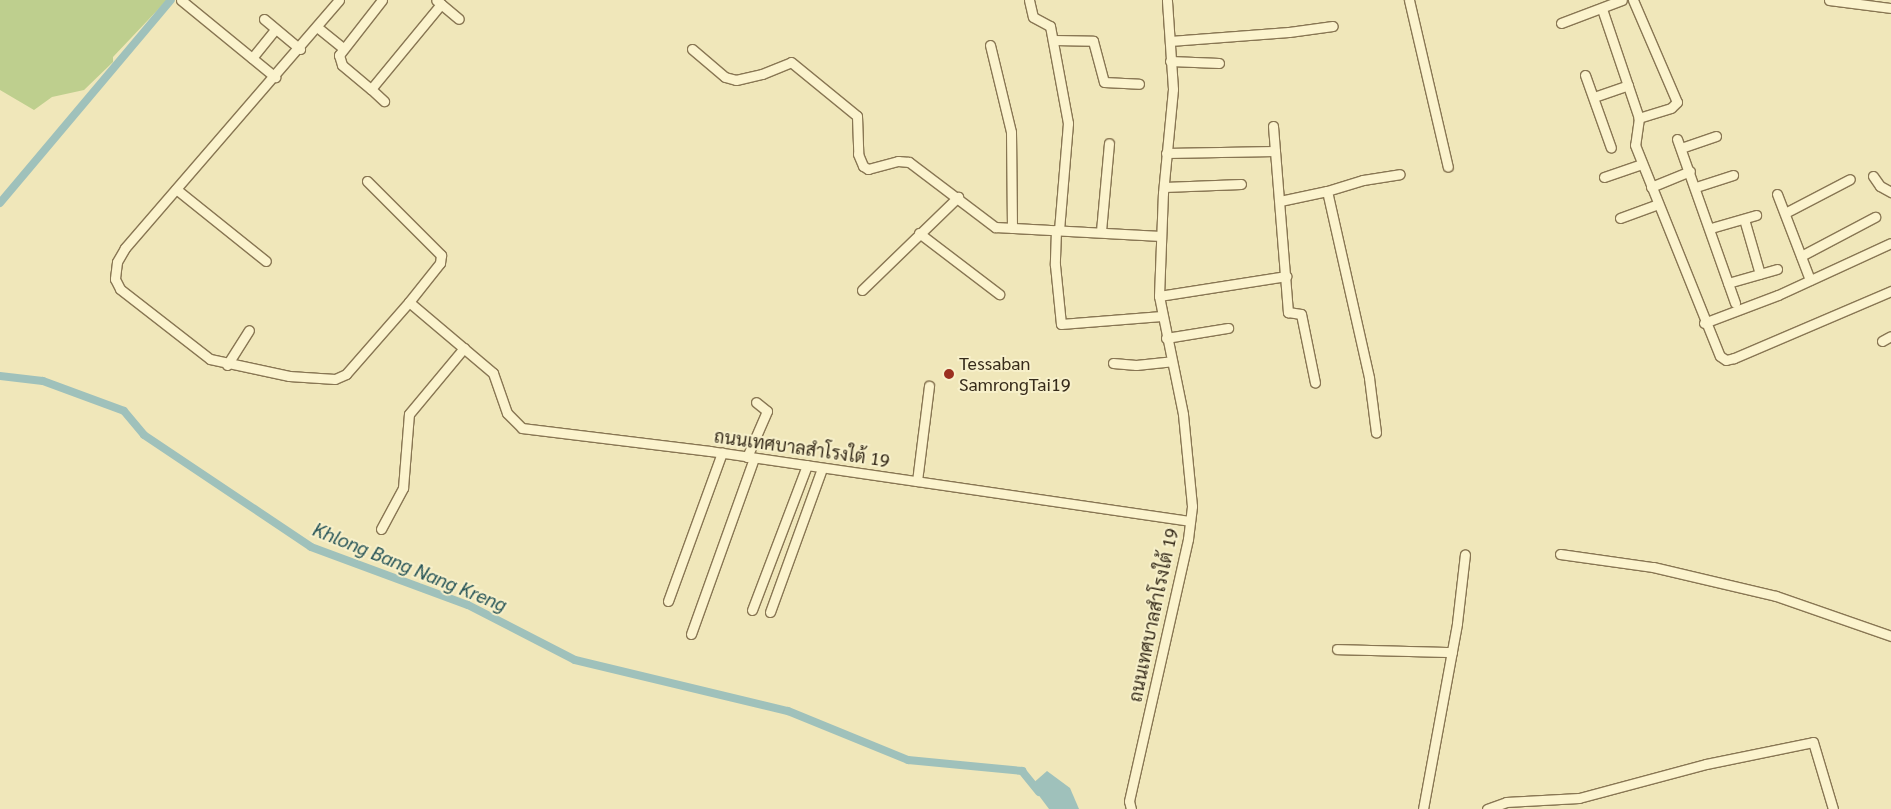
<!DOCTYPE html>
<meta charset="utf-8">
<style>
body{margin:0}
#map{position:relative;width:1891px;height:809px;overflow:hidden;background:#f0e7ba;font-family:Georgia,Sarabun,serif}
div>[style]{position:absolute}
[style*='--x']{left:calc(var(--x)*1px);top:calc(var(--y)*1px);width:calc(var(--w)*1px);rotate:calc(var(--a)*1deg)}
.green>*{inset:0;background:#becf8e}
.water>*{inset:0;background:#9fc1bb}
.canal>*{height:8px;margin:-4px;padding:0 4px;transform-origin:4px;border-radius:4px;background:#9fc1bb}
.roads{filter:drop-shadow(1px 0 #887653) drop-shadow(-1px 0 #887653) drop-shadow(0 1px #887653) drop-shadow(0 -1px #887653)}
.street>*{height:9px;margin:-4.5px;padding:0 4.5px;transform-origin:4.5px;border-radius:4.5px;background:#fbf3cd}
.dots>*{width:14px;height:14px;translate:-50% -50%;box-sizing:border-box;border:2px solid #f7f0ca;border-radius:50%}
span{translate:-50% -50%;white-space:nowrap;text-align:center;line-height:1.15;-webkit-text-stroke:4px #f7f0ca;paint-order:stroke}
.poi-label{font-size:18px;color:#362b1a}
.left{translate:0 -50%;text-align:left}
.street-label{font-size:18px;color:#362b1a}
.water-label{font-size:19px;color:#275457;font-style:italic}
</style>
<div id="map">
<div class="green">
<i style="clip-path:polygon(0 0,167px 0,113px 57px,113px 62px,84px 90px,52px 97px,34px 110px,0 90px)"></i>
</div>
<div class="water">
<i style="clip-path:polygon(1047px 771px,1070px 788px,1079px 809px,1049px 809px,1031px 785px)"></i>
</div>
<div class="canal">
<i style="--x:0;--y:203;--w:265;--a:-49.9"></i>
<i style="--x:0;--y:376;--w:43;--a:6.6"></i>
<i style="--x:43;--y:381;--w:86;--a:20.3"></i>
<i style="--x:124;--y:411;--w:31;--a:50"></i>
<i style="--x:144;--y:435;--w:201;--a:33.8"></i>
<i style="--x:311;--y:547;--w:167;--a:20.3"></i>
<i style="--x:468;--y:605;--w:120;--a:27.2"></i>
<i style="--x:575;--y:660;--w:219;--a:13.5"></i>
<i style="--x:788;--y:711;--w:130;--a:22.2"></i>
<i style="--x:908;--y:760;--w:115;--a:5.5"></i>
<i style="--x:1022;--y:771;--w:27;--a:51"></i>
</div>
<div class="roads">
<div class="street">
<i style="--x:181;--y:0;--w:122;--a:39.3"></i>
<i style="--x:339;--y:0;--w:328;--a:130.8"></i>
<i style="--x:125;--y:248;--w:16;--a:120"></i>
<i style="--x:117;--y:262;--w:17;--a:97"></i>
<i style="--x:115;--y:279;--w:11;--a:63"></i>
<i style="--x:120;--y:289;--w:114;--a:37.9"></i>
<i style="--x:210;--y:359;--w:81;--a:12.1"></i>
<i style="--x:289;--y:376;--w:46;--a:3.7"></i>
<i style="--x:335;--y:379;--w:12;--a:-24"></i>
<i style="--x:346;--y:374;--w:96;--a:-48.8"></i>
<i style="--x:409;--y:302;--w:110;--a:40.2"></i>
<i style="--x:493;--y:373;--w:42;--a:70.7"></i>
<i style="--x:507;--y:413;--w:21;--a:45"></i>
<i style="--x:522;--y:428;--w:189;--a:7"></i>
<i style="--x:710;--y:451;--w:485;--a:8.3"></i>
<i style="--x:382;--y:0;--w:70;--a:128"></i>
<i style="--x:339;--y:55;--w:10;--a:73"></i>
<i style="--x:342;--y:65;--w:38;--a:40"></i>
<i style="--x:371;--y:89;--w:110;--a:-50.5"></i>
<i style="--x:441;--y:4;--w:6;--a:-141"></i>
<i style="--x:1029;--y:0;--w:17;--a:77"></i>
<i style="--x:1033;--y:17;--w:19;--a:28"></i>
<i style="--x:1050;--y:26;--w:99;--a:79.5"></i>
<i style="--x:1068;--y:123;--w:107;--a:94.8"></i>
<i style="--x:1409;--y:0;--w:171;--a:76.9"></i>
<i style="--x:1633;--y:0;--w:111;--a:66.7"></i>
<i style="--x:1677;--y:102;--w:8;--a:135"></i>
<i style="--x:1671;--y:108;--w:34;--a:163"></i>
<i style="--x:1829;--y:0;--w:63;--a:7.4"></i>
<i style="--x:441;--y:4;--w:23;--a:40"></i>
<i style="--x:1602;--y:9;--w:115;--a:71.3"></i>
<i style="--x:1639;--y:118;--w:27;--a:98"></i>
<i style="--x:1635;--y:145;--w:227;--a:68.1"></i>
<i style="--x:1720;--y:356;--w:7;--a:34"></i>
<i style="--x:1726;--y:360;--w:8;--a:-14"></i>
<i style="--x:1734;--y:358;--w:171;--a:-23.1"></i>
<i style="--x:264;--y:19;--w:47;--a:39.8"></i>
<i style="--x:1561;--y:23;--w:65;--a:-20.7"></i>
<i style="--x:317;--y:27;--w:33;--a:39"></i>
<i style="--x:1054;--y:40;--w:39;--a:1"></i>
<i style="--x:1093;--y:41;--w:42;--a:75"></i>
<i style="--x:1104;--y:82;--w:35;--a:3"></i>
<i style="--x:1170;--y:41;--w:119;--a:-4.3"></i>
<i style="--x:1289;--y:32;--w:44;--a:-7.8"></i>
<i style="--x:990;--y:45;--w:89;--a:76.4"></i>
<i style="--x:1011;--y:132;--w:96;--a:89.4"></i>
<i style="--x:692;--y:49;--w:43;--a:40.3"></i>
<i style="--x:725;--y:77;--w:11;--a:15"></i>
<i style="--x:736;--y:80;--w:27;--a:-13"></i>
<i style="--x:762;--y:74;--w:31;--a:-22"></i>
<i style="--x:791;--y:62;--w:85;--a:39.3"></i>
<i style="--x:857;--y:116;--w:38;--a:88"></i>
<i style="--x:858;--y:154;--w:13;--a:67"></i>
<i style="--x:863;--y:166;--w:6;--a:31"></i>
<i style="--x:868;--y:169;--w:31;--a:-15"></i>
<i style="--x:898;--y:161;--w:11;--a:5"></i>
<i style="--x:909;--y:162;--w:108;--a:37.1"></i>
<i style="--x:995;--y:227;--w:166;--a:3.1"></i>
<i style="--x:252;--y:58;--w:36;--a:-51"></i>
<i style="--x:1170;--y:61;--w:49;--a:2.3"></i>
<i style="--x:1585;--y:75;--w:77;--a:70.4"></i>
<i style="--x:371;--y:89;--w:18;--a:43"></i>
<i style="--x:1594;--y:97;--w:36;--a:-19"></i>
<i style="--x:1273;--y:126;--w:187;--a:85.4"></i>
<i style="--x:1288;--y:312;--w:13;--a:9"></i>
<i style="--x:1301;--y:314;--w:70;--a:78.5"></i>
<i style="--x:1677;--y:139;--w:174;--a:70.5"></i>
<i style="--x:1681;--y:148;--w:37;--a:-19"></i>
<i style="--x:1166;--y:153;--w:109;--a:-1.1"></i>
<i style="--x:1873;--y:176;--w:12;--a:55"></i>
<i style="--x:1880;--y:186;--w:13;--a:29"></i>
<i style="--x:1604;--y:177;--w:40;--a:-18.9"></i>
<i style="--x:367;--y:181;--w:105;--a:45"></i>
<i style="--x:441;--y:255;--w:8;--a:97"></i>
<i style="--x:440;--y:263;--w:50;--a:128.5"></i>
<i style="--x:1164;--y:187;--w:77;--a:-2.2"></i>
<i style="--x:1651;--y:187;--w:42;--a:-22.3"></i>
<i style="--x:1696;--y:187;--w:39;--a:-18"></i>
<i style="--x:176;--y:189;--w:115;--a:38.7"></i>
<i style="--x:1327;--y:191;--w:38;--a:-17"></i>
<i style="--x:1363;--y:180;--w:37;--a:-9"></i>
<i style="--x:1777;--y:194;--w:92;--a:69"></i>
<i style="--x:1280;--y:201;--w:48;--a:-12"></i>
<i style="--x:1327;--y:191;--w:192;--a:77.3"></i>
<i style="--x:1369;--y:378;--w:55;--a:82.7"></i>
<i style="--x:1785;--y:213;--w:73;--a:-27.6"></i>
<i style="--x:1620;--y:218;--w:40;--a:-20.2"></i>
<i style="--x:1744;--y:219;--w:57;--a:73.8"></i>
<i style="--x:1711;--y:228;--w:47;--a:-16.1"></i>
<i style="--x:1056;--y:230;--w:35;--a:92"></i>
<i style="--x:1055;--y:265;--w:59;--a:84.2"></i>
<i style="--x:1061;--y:324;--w:101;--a:-4.5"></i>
<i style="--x:1101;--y:231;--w:88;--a:-84.8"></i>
<i style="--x:919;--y:233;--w:101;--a:37.3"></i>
<i style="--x:1801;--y:256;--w:84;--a:-27.8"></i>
<i style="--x:1728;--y:283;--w:51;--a:-15.9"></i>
<i style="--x:862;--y:290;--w:134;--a:-44.1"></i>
<i style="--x:1159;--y:296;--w:129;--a:-8.9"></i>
<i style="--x:1704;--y:323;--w:79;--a:-20.7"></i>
<i style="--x:1778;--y:295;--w:124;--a:-24.7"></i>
<i style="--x:1166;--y:338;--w:63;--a:-9.2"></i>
<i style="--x:1882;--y:341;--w:10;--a:-29"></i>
<i style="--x:1113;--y:363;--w:23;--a:5"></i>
<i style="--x:1136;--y:365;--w:36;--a:-6"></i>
<i style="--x:227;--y:365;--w:41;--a:-57.8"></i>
<i style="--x:747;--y:457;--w:50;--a:-66.5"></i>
<i style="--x:767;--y:411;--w:14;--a:-141"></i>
<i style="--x:917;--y:481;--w:96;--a:-82.8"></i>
<i style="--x:381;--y:529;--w:47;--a:-61.8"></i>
<i style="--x:403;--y:488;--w:74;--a:-85.4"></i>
<i style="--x:409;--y:414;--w:86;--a:-50.2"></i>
<i style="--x:1560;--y:554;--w:94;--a:8"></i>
<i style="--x:1653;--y:567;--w:126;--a:13.3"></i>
<i style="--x:1776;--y:596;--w:122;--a:19.2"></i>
<i style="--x:668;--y:601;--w:158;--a:-70"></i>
<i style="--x:752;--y:610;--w:155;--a:-69.2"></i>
<i style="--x:770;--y:612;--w:153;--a:-70.1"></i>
<i style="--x:691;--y:634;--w:187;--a:-70.3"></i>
<i style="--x:1337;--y:649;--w:115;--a:1.5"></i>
<i style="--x:1131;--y:809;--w:8;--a:-104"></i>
<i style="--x:1129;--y:801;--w:269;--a:-77.3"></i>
<i style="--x:1188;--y:539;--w:33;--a:-83"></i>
<i style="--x:1192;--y:506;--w:92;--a:-95.6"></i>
<i style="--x:1183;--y:414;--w:120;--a:-101.5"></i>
<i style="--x:1159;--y:296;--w:103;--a:-87.8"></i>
<i style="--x:1163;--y:193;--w:104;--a:-84.5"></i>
<i style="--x:1173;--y:89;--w:89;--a:-93.9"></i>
<i style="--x:1423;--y:809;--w:189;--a:-79.6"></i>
<i style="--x:1457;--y:623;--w:69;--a:-83.4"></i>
<i style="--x:1487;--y:809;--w:20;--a:-20"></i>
<i style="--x:1506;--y:802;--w:73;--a:-3.1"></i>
<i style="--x:1579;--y:798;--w:131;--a:-15"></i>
<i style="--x:1706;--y:764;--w:109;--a:-11.6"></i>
<i style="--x:1813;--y:742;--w:70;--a:73.4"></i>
</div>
</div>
<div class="dots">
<i style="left:949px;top:374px;background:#9b2f20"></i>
</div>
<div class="poi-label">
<span class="left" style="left:959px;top:374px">Tessaban<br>SamrongTai19</span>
</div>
<div class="street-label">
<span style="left:802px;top:448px;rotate:8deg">ถนนเทศบาลสำโรงใต้ 19</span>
<span style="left:1153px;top:615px;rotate:-78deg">ถนนเทศบาลสำโรงใต้ 19</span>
</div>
<div class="water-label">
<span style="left:410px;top:567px;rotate:22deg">Khlong Bang Nang Kreng</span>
</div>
</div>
